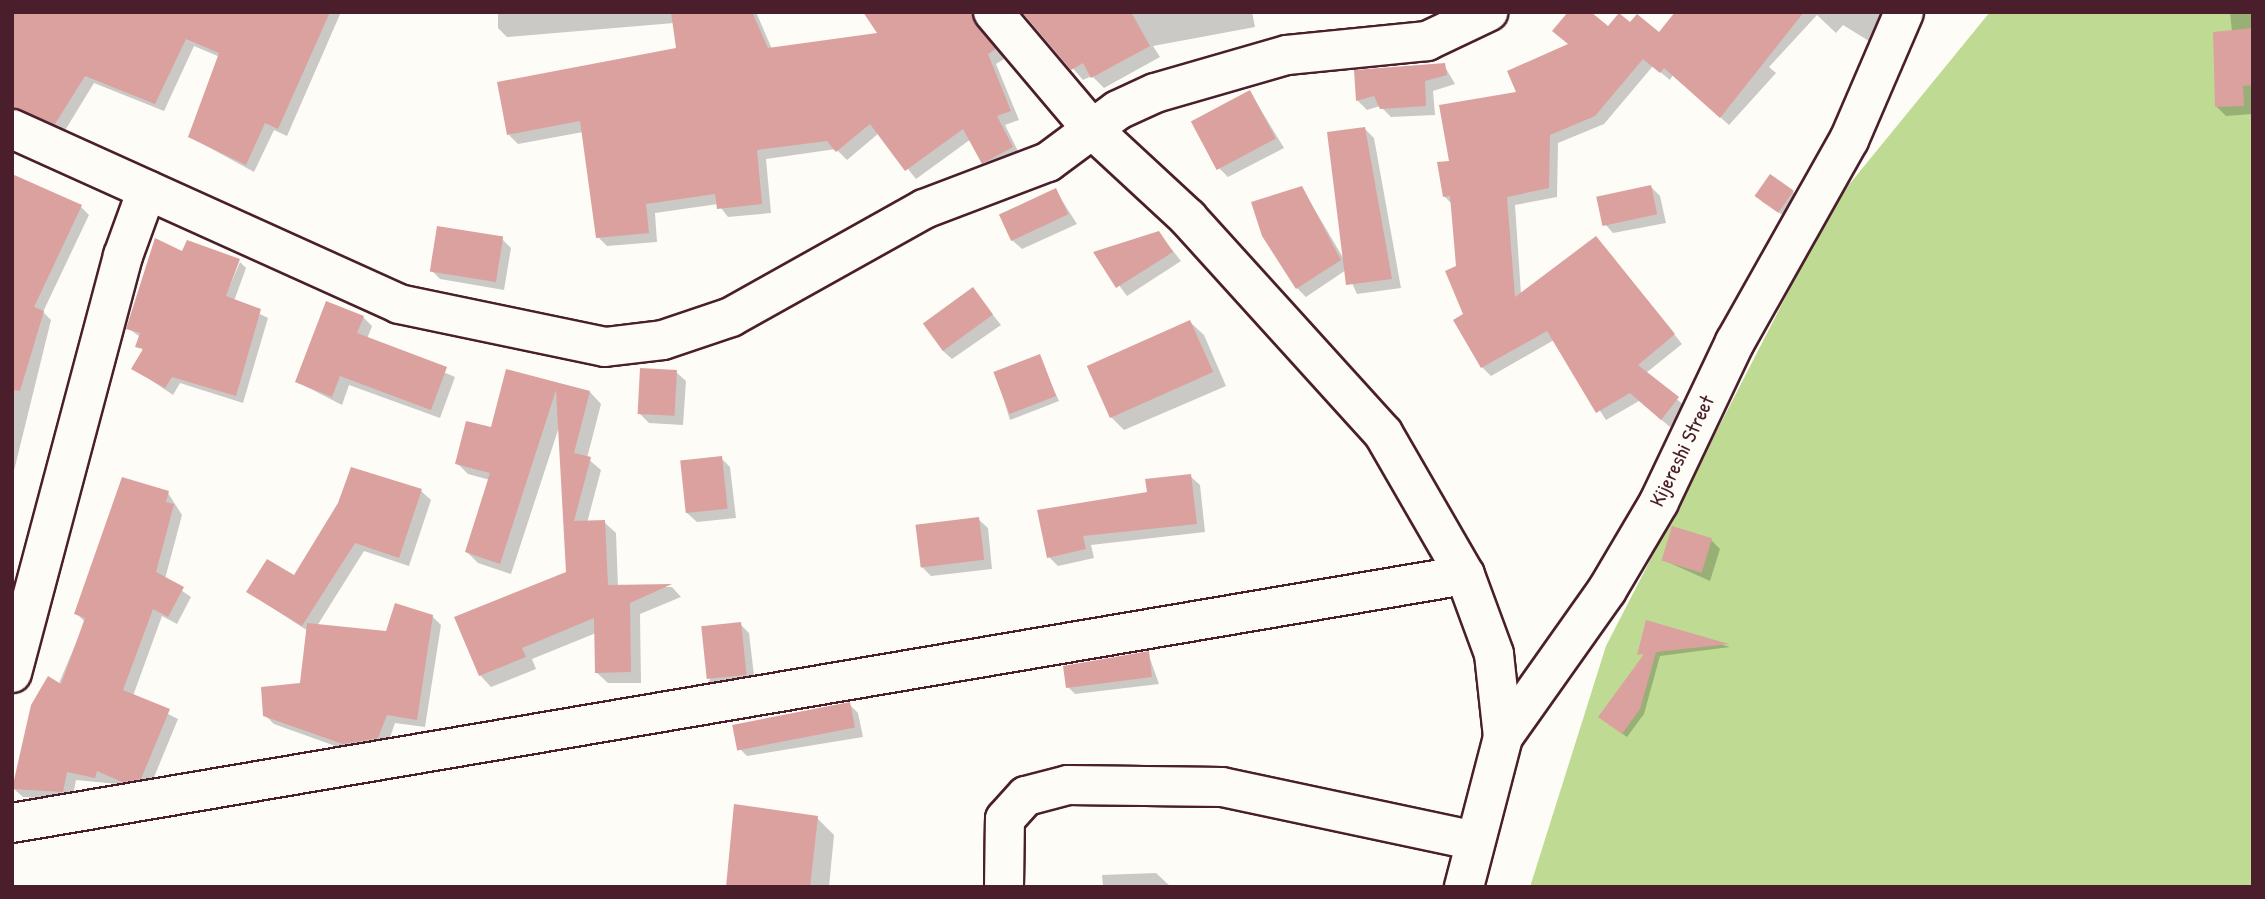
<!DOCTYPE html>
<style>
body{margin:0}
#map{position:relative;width:2265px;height:899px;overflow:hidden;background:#fdfcf7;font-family:"Patrick Hand",sans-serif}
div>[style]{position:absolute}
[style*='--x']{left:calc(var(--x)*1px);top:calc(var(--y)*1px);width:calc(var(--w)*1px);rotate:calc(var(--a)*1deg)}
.green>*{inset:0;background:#bfdb93}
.shadow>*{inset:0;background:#0003}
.building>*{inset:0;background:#dba19e;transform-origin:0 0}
.roads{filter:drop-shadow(2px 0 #4a1f2b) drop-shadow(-2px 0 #4a1f2b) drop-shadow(0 2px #4a1f2b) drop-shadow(0 -2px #4a1f2b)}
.minor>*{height:38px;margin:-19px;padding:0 19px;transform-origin:19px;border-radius:19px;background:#fdfcf7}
span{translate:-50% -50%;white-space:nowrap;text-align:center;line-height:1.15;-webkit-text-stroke:7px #fdfcf7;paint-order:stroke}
.street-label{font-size:21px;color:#4a1f2b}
.frame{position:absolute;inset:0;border:14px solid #4a1f2b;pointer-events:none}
</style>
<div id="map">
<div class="green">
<i style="clip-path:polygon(1990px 12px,2253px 12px,2253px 887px,1530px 887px,1606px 646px,1834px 203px)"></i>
</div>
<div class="shadow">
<i style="clip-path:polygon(237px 12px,341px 12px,287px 136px,274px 130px,254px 172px,190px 137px,220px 57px,194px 46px,164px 111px,94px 83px,64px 132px,12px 112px,12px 101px)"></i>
<i style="clip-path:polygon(498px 12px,756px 12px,772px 49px,979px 20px,1004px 59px,996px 64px,1019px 120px,1005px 125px,1021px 157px,993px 172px,971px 139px,916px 179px,879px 133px,847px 160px,836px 149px,766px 159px,771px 213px,728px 217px,718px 204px,655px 213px,657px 242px,607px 246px,598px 237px,583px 132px,518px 144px,509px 135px,678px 49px,674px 23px,507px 37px,498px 28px)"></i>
<i style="clip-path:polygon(1024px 12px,1252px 12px,1255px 27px,1153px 46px,1160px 57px,1104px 88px,1092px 76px,1083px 80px)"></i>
<i style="clip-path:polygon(1677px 12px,1892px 12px,1877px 46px,1843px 25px,1836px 33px,1817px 15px,1769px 67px,1776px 73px,1729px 125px,1673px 75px,1670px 80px,1653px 66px,1604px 124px,1558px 143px,1557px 197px,1515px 205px,1521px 294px,1604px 246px,1682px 344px,1646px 373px,1686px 407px,1670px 427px,1639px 401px,1606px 420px,1554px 340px,1491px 376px,1482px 367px,1458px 267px,1452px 204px,1444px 196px,1451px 162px,1519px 94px,1608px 29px,1631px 25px,1659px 35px)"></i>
<i style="clip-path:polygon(2230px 12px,2253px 12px,2252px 114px,2226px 116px,2217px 107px,2232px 32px)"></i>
<i style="clip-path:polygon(1444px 65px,1455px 84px,1433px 91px,1435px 115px,1391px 117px,1380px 106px,1367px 110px,1358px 101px,1356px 72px)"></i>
<i style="clip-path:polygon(1250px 92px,1284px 148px,1228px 177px,1219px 168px)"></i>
<i style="clip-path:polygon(1365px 129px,1374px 138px,1401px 288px,1357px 294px,1346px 270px,1306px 297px,1297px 288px,1302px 188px,1345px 261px)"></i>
<i style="clip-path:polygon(1651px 187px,1660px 196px,1666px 223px,1613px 233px,1604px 223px)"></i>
<i style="clip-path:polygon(1056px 191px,1077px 224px,1022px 249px,1012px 240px)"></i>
<i style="clip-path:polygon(1793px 192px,1797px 196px,1784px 216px,1761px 201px)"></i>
<i style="clip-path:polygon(81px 207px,89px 215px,43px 312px,51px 320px,12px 479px,12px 255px)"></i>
<i style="clip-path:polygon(1159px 233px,1181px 261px,1127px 296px,1095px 253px)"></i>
<i style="clip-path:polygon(502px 239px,511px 248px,504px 290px,440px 279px,431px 270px)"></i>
<i style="clip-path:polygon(182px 253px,239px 261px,222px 304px,240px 262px,246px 268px,234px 301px,268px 318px,243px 403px,180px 383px,173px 395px,133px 368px,143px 353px,140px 337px,128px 328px)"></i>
<i style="clip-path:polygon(973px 290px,1001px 325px,952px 359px,942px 350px)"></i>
<i style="clip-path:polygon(363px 317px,372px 326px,367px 339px,455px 377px,440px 418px,349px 385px,342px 405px,297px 382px)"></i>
<i style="clip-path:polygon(1190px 322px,1204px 335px,1226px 386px,1124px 430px,1110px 416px)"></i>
<i style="clip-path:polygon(1039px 357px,1059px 401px,1010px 420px,995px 372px)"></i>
<i style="clip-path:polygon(507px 371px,590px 392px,601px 404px,587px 458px,601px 470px,587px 523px,604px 522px,616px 533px,618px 587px,672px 587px,681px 597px,640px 614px,641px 683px,608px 683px,596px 672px,596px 633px,532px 659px,536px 669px,491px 687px,480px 675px,568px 573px,560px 424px,511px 574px,478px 563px,467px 552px,490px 480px,468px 474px,457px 463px,492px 429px)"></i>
<i style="clip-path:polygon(676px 372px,686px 381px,683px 425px,649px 423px,640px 414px)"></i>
<i style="clip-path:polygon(721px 458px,730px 467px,736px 518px,697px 522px,687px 513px)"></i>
<i style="clip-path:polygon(1190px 476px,1200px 485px,1205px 532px,1091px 545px,1094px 558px,1058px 566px,1049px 557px,1149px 494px)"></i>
<i style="clip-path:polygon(421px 491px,431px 500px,409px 566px,364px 551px,317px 626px,388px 633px,432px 616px,441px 625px,425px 727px,395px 723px,387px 746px,352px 752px,274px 724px,265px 715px,301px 685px,308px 631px,248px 592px,295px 578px)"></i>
<i style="clip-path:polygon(168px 493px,182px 515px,165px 579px,191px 597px,177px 624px,162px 616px,133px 696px,178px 719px,150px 787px,76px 780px,72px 800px,23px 797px,14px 789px,85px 622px,76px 613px)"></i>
<i style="clip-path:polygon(978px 519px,988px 528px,992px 569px,931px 576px,922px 567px)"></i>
<i style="clip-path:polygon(1711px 540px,1720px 549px,1710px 581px,1663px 560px)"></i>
<i style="clip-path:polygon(1648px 622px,1730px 647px,1660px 656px,1644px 714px,1627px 737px,1605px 721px,1643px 658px)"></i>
<i style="clip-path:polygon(740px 624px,749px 633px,755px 684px,719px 691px,709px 681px)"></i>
<i style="clip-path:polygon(1148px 653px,1159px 684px,1075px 694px,1068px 687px)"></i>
<i style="clip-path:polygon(849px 704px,858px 713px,863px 737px,747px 756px,738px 747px)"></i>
<i style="clip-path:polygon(817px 818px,834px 835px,829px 887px,728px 887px)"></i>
<i style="clip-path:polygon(1156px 873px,1171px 887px,1080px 887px,1103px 886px,1102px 875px)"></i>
</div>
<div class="building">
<i style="clip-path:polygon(12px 12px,330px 12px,278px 129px,265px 123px,246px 165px,188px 137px,219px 53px,186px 39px,155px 104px,85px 76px,55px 124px,12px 108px)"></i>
<i style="clip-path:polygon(671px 12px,752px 12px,768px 48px,877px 33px,863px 12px,972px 12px,996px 49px,988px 54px,1011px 111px,997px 116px,1013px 147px,982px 164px,963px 129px,905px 171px,870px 124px,836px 152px,827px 141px,757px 150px,762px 204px,717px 209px,715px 194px,646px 204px,649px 233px,596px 238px,580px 121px,507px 135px,497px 82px,676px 48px)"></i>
<i style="clip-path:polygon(1022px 12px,1131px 12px,1150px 46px,1091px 78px,1083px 63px,1071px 70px)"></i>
<i style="clip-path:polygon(1568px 12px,1591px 12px,1608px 26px,1619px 13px,1630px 22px,1637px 14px,1659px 32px,1675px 12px,1804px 12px,1720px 118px,1664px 68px,1660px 73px,1643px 59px,1595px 116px,1550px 135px,1549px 188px,1507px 197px,1515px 297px,1596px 236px,1675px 334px,1638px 365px,1679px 397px,1661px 420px,1630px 393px,1596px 413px,1547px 331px,1481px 368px,1453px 320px,1463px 314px,1445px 271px,1456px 266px,1450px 196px,1443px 197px,1437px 162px,1449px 161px,1439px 105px,1516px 92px,1507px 71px,1568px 44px,1552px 31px)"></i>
<i style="clip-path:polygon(2253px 28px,2253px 85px,2243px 86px,2244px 106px,2215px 107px,2213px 32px)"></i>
<i style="clip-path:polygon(1445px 63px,1447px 75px,1425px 81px,1426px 106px,1380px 109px,1374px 96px,1356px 101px,1354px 70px)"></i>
<i style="left:1250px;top:90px;width:55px;height:67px;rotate:62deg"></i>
<i style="clip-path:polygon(1365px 127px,1392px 279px,1346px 285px,1327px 132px)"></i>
<i style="clip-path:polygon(12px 174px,82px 205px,34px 307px,44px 311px,20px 391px,12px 390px)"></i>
<i style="left:1770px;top:174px;width:29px;height:27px;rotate:35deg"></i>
<i style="left:1651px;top:185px;width:30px;height:56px;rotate:78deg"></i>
<i style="clip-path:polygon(1302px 186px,1341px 260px,1296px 289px,1262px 236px,1251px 202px)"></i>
<i style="left:1056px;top:188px;width:29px;height:63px;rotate:65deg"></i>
<i style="left:437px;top:226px;width:67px;height:46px;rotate:9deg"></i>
<i style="clip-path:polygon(1159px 231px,1173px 252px,1116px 288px,1093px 252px)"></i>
<i style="clip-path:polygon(155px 238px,182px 251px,187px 240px,240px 259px,226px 296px,261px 309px,236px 396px,172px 377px,165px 388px,131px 369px,143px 349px,135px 347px,140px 333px,126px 329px)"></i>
<i style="left:973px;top:287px;width:34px;height:62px;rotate:54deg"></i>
<i style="clip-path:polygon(326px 301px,364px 316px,357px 333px,447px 367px,431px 410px,340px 376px,332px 397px,295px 382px)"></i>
<i style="left:1190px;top:320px;width:57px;height:113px;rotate:66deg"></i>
<i style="left:1040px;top:354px;width:45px;height:50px;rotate:69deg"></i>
<i style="left:640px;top:368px;width:37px;height:46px;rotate:3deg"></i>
<i style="clip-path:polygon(506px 369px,590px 391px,574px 453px,591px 457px,574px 521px,605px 520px,608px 585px,672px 584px,630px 603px,631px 672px,595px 673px,594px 618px,522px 648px,526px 657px,479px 676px,454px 617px,566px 572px,556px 390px,500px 564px,465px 552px,490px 473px,455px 464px,466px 421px,491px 427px)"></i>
<i style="left:722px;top:456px;width:53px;height:42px;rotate:84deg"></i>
<i style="clip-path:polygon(351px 467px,422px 489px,399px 558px,355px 543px,302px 626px,246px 592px,267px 559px,294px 575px,338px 503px)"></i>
<i style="clip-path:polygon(1191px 474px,1197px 524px,1083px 536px,1086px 549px,1047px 558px,1037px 510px,1147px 492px,1145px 479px)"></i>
<i style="clip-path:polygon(122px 477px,169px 491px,166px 502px,174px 504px,156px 572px,184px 587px,168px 617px,153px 609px,123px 690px,170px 709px,141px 779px,122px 782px,97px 771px,95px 778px,67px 772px,63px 792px,12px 789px,31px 705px,48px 676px,61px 684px,85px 618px,74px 614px)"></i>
<i style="left:979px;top:517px;width:43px;height:64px;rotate:83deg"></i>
<i style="left:1672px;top:526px;width:42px;height:36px;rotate:17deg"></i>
<i style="clip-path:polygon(395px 603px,433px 615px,417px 720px,387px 715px,378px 738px,343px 744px,263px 716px,261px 687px,300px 683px,307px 623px,386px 631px)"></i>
<i style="clip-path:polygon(1646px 620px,1729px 644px,1656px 652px,1640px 709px,1622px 734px,1598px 717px,1644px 654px,1637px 655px)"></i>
<i style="left:741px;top:622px;width:53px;height:40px;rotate:84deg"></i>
<i style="clip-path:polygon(1149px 651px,1152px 677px,1066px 688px,1063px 666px)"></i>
<i style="left:850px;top:702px;width:26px;height:120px;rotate:79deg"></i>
<i style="clip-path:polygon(734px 804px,818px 816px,810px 887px,726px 887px)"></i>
</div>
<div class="roads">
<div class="minor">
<i style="--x:993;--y:12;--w:153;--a:49.8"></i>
<i style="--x:1092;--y:129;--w:131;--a:42.8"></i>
<i style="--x:1188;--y:218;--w:290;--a:47.8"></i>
<i style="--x:1383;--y:433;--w:164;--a:60"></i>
<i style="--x:1465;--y:575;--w:84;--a:69.8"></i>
<i style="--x:1494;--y:654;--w:83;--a:83.8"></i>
<i style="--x:12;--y:129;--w:425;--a:24.3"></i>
<i style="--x:399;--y:304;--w:210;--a:11.8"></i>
<i style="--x:605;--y:347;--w:58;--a:-6.9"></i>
<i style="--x:663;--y:340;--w:72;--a:-18.7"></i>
<i style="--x:731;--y:317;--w:221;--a:-29.2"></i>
<i style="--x:924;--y:209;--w:133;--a:-20.8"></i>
<i style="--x:1048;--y:162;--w:87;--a:-36.6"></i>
<i style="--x:1118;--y:110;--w:41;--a:-24.7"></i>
<i style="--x:1155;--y:93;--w:137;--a:-16.1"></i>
<i style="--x:1287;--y:55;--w:141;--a:-5.7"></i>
<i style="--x:1427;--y:41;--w:68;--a:-25.4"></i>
<i style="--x:12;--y:673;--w:432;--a:-75.1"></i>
<i style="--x:123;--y:256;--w:70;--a:-70"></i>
<i style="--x:12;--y:823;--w:1474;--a:-9.69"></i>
<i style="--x:1004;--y:887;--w:68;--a:-89.2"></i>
<i style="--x:1005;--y:819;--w:31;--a:-48"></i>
<i style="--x:1026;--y:796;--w:43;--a:-14.7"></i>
<i style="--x:1068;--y:785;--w:154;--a:0.7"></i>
<i style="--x:1222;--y:787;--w:256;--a:12"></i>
<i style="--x:1464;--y:887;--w:155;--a:-75.4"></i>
<i style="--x:1503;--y:737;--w:180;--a:-54.7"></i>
<i style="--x:1607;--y:590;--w:102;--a:-59.4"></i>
<i style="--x:1659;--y:502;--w:177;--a:-64.6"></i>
<i style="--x:1735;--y:342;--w:232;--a:-60.6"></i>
<i style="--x:1849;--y:140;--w:139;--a:-66.7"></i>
</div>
</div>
<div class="street-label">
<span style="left:1682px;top:451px;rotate:-64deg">Kijereshi Street</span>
</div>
<div class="frame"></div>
</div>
